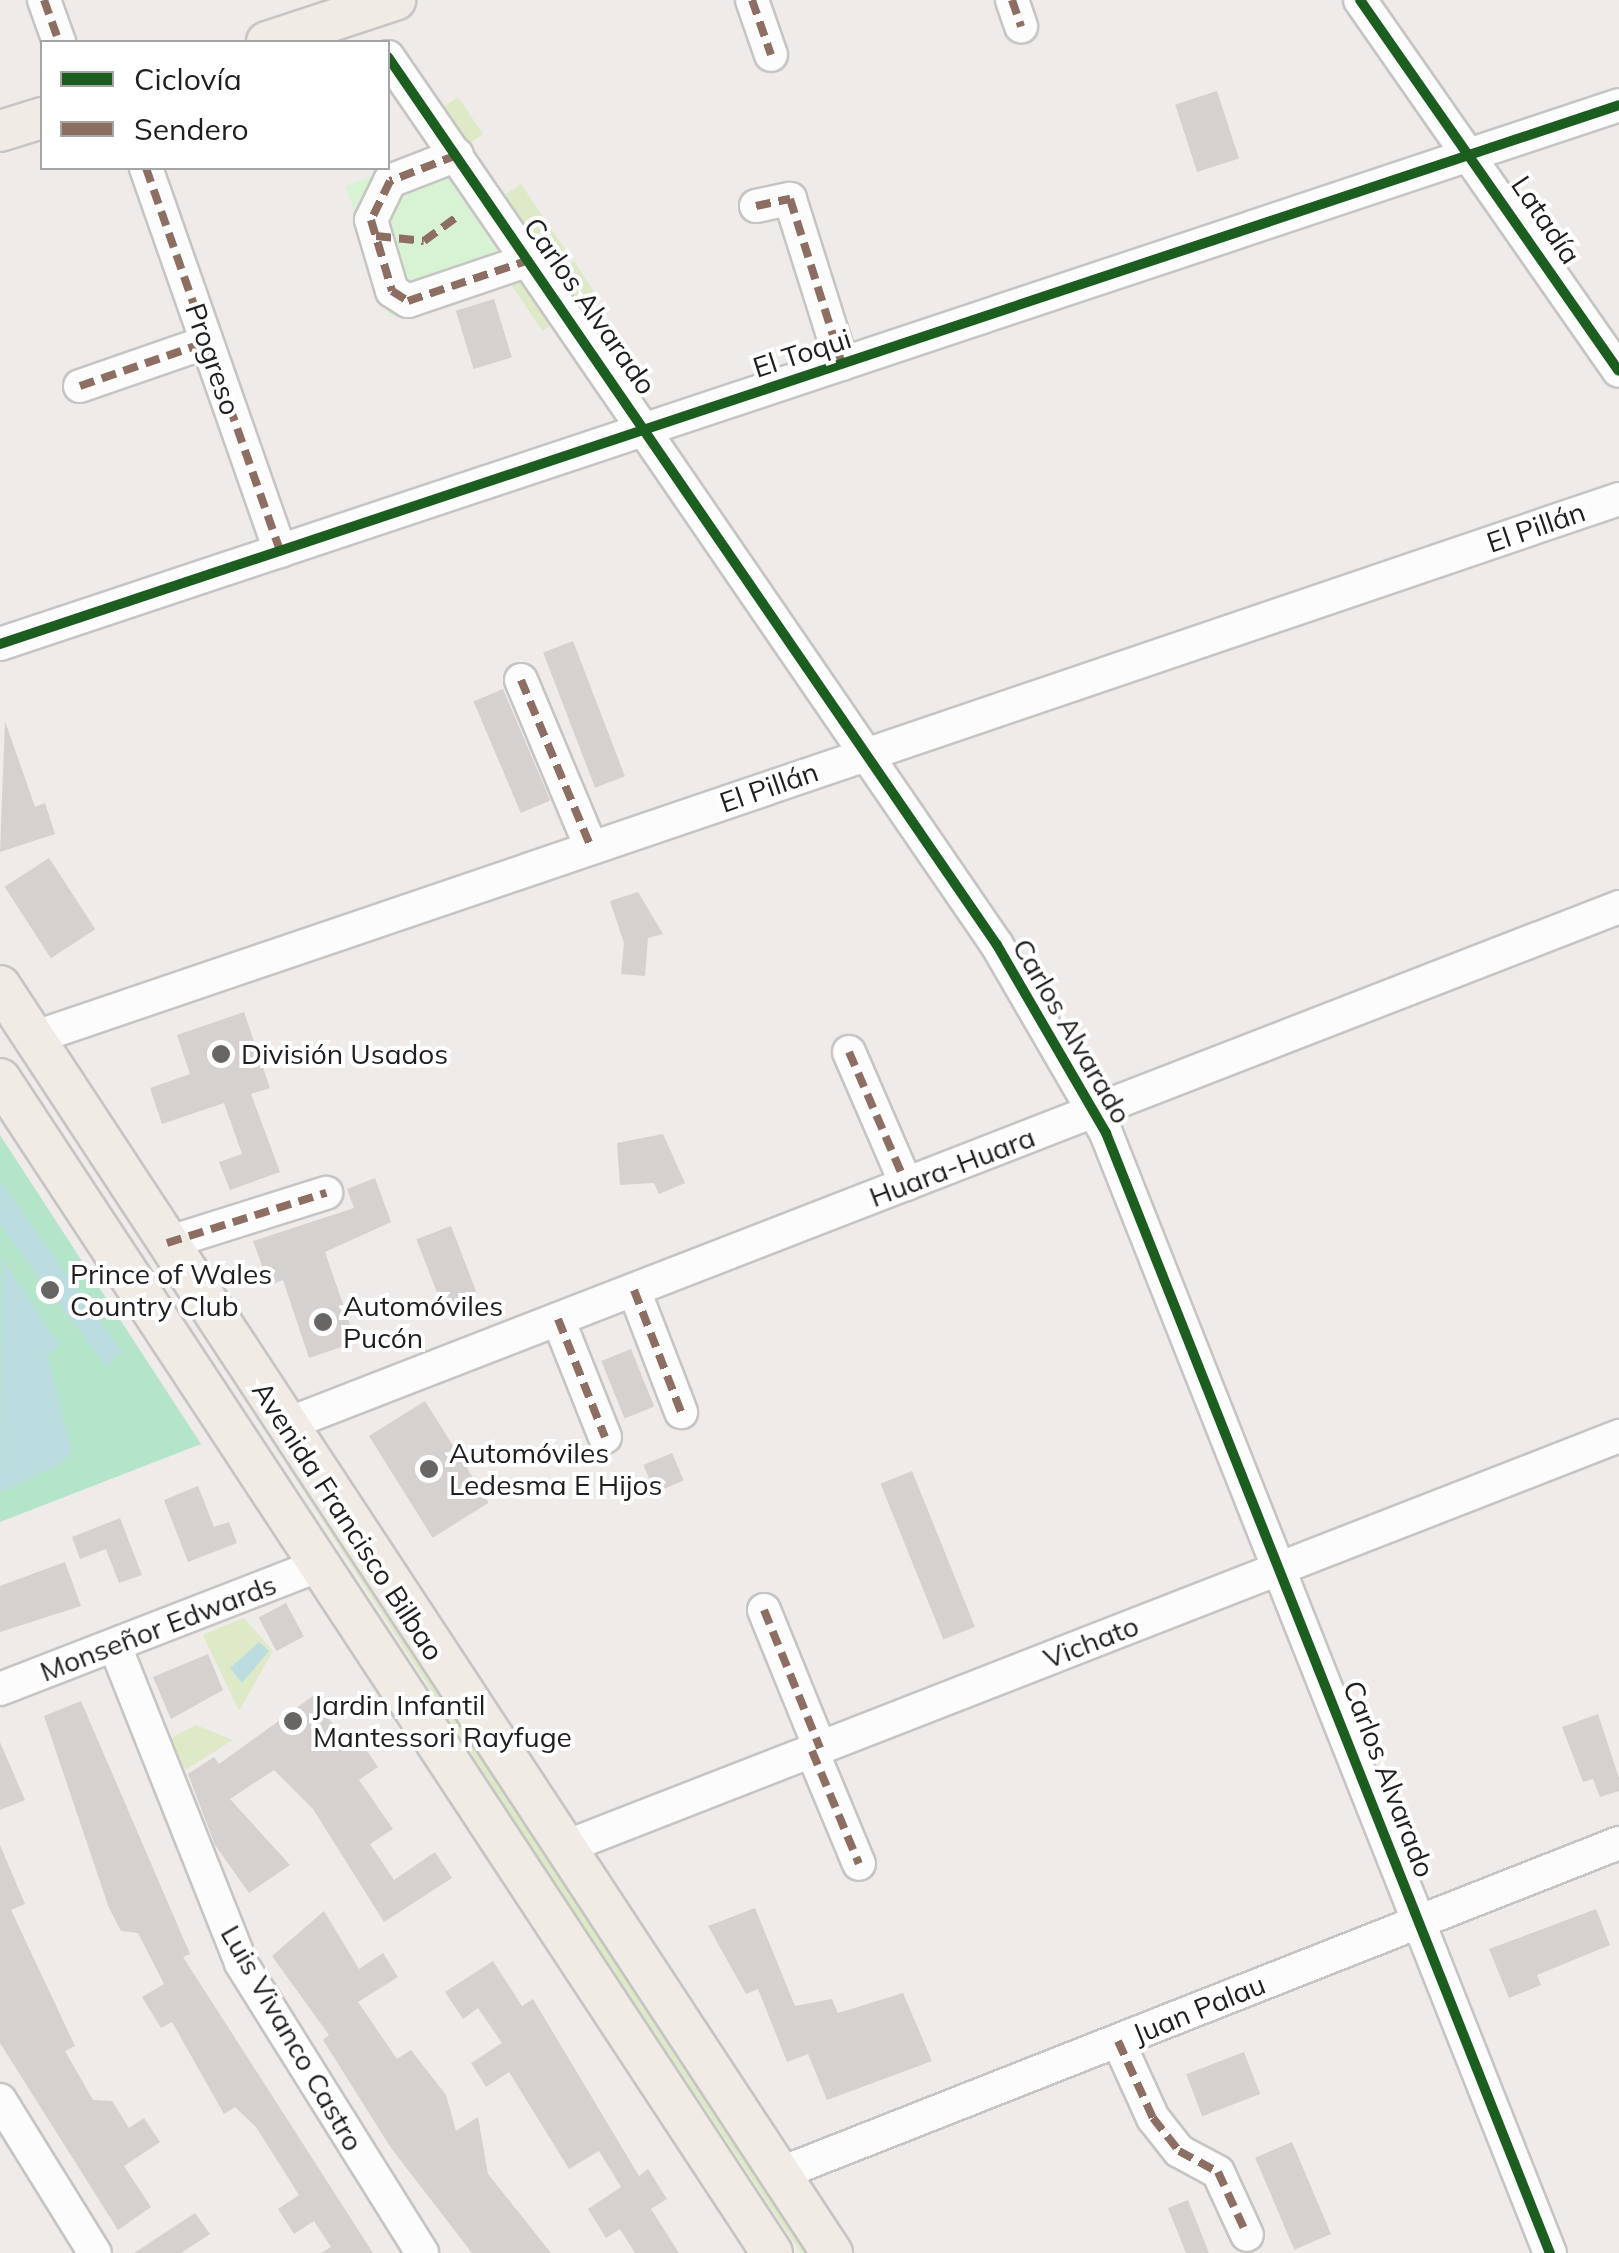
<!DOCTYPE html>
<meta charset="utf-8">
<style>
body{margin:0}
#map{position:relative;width:1619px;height:2253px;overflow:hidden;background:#eeebe8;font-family:Mulish,sans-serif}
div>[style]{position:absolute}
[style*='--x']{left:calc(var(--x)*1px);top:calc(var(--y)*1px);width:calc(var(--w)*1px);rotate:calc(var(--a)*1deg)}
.grass>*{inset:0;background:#deeac7;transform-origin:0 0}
.park>*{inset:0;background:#d7f3d4}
.pitch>*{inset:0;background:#b4e4ca}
.water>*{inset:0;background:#bcdde0}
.building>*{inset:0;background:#d5d1cf;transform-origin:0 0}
.roads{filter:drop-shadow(2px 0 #c6c5c4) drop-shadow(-2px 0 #c6c5c4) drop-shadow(0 2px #c6c5c4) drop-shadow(0 -2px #c6c5c4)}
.minor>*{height:32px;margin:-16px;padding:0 16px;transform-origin:16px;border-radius:16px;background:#fcfcfc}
.major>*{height:40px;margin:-20px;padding:0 20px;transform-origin:20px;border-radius:20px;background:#f1ebe5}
.quiet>*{height:8px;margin-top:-4px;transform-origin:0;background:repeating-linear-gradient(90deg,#8d6e63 0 15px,transparent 0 23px)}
.cycleway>*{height:10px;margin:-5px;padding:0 5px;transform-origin:5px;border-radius:5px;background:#1b5e20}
.dots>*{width:28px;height:28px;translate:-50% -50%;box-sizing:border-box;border:5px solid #fff;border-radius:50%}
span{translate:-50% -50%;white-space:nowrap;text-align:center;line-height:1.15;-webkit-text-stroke:8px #fff;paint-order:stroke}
.street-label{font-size:28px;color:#1f1f1f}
.poi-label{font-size:28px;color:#1f1f1f}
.left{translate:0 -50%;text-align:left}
.legend{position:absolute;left:40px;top:40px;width:350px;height:130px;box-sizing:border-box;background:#fff;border:2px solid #a5a5a5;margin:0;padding:12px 18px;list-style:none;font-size:30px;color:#1f1f1f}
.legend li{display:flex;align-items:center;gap:20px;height:50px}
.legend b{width:50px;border:2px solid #a5a5a5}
</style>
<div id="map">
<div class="grass">
<i style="left:458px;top:97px;width:45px;height:18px;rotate:56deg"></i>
<i style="left:521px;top:184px;width:81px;height:20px;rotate:56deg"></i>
<i style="left:574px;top:261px;width:42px;height:20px;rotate:57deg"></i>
<i style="left:522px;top:272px;width:60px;height:16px;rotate:56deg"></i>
<i style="clip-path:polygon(0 1017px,810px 2253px,801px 2253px,534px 1851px)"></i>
<i style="clip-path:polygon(244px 1618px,273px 1651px,239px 1711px,203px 1635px)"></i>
<i style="clip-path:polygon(196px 1725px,233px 1740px,185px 1770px,169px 1739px)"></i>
</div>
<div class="park">
<i style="clip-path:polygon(441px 151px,521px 269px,389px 317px,346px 186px)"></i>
</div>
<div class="pitch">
<i style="clip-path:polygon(0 1135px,201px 1444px,0 1522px)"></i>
</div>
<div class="water">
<i style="clip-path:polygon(0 1181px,122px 1352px,106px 1366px,0 1225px)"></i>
<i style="clip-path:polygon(2px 1258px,59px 1345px,47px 1356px,72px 1450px,61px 1464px,0 1492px)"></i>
<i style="clip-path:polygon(259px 1642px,269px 1651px,242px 1683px,230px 1668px)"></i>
</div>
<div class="building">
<i style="left:1217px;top:91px;width:71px;height:44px;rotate:72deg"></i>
<i style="left:494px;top:299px;width:61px;height:40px;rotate:73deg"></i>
<i style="left:573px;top:641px;width:145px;height:32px;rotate:69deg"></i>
<i style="left:503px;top:689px;width:121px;height:32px;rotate:67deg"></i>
<i style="clip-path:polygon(5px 721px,35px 807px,45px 803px,55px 834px,0 852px)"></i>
<i style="left:49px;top:858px;width:85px;height:53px;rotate:57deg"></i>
<i style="clip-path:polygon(638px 892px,663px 934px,648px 938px,645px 976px,621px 974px,624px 943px,610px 901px)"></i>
<i style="clip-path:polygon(244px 1012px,270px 1088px,251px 1094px,280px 1172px,230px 1190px,219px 1162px,242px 1154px,224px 1103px,162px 1124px,150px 1088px,190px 1074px,177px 1035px)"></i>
<i style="clip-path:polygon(663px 1134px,685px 1183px,659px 1194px,654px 1183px,620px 1185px,617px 1143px)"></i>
<i style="clip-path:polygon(375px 1178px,391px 1222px,325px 1252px,356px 1342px,309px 1358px,283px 1280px,269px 1285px,253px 1241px,354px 1208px,347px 1189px)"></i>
<i style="left:451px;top:1226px;width:71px;height:37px;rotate:69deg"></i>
<i style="left:631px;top:1349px;width:62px;height:32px;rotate:68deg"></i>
<i style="left:425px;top:1401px;width:120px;height:66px;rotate:58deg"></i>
<i style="left:672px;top:1453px;width:30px;height:31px;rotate:67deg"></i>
<i style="left:912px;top:1471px;width:168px;height:34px;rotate:68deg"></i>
<i style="clip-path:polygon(198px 1486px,214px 1527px,229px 1522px,237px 1543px,188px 1562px,164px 1500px)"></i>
<i style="clip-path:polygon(120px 1518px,142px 1575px,119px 1583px,106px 1549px,80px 1559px,72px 1537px)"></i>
<i style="clip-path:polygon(65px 1562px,81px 1606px,0 1632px,0 1586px)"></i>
<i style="left:286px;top:1603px;width:38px;height:31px;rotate:62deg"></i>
<i style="clip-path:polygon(208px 1654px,223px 1690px,171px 1719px,153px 1677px)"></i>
<i style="clip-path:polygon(313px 1696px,346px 1743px,357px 1736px,378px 1767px,359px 1780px,393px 1829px,370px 1844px,394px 1880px,435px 1852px,452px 1878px,384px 1922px,313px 1809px,274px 1770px,230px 1799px,290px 1865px,249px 1893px,215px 1845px,188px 1774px,214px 1757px,219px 1764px)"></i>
<i style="clip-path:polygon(81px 1701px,190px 1954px,183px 1957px,373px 2253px,321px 2253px,331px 2247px,314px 2221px,294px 2234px,278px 2209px,299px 2195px,256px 2127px,235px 2107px,224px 2114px,172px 2022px,161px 2028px,142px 1997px,164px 1984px,138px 1933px,121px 1931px,109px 1908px,44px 1716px)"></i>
<i style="clip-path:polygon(1598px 1714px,1619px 1778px,1619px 1791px,1600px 1797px,1593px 1779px,1583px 1782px,1562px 1727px)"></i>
<i style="clip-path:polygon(0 1742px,25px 1800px,0 1810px)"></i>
<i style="clip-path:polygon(0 1845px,25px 1904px,11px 1910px,75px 2046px,65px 2051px,93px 2100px,112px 2101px,129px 2128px,144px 2118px,160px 2142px,124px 2166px,151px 2207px,118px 2230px,0 2043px)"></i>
<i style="clip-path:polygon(755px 1908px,795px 2006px,832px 1999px,838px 2013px,903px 1993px,932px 2061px,827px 2100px,808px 2054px,787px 2062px,758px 1989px,746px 1994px,708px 1926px)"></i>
<i style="clip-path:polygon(1596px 1909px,1610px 1945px,1537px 1975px,1541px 1985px,1509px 1998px,1489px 1949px)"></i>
<i style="clip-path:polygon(324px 1911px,359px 1969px,383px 1953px,398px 1977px,358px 2002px,397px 2059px,411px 2050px,446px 2095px,456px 2131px,478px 2117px,488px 2174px,551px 2253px,472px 2253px,391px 2148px,323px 2040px,329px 2035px,272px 1956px)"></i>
<i style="clip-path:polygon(493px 1961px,522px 2006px,533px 1999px,639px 2176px,648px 2169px,667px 2199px,651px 2209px,679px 2253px,635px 2253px,620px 2229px,606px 2238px,588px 2209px,621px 2187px,599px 2151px,569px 2169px,509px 2072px,486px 2087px,471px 2063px,502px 2043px,478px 2008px,463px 2019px,445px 1992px)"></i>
<i style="left:1244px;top:2052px;width:45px;height:62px;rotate:69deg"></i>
<i style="left:1292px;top:2142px;width:100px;height:40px;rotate:67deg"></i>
<i style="clip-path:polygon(1188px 2200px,1209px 2253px,1186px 2253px,1168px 2208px)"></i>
<i style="clip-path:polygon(195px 2213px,210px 2234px,181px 2253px,134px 2253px)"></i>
</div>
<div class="roads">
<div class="minor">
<i style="--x:44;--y:0;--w:45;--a:70.3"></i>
<i style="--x:752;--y:0;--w:58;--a:70.9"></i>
<i style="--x:1012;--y:0;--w:28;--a:71"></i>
<i style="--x:1360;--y:0;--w:452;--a:55.1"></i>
<i style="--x:388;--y:57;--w:1077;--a:55.56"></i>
<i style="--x:997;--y:945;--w:217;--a:59.9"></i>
<i style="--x:1106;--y:1133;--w:1205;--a:68.38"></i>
<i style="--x:457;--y:155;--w:72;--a:158.8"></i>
<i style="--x:390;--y:181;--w:43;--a:116"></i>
<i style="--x:371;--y:220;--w:74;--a:73.5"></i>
<i style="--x:392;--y:291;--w:19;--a:32"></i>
<i style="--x:408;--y:301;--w:128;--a:-18.7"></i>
<i style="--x:146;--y:168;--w:406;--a:70.7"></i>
<i style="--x:756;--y:206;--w:35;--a:-12"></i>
<i style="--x:790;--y:199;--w:173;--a:72.5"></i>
<i style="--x:80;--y:386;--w:134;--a:-19.1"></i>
<i style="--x:0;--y:644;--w:1706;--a:-18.41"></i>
<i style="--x:521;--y:680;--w:181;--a:67.3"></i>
<i style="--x:33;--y:1038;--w:1675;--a:-18.77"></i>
<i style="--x:849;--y:1052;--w:144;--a:66.6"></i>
<i style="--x:167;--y:1243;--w:167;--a:-17.5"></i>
<i style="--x:634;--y:1290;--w:131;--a:68.9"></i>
<i style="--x:558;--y:1319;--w:127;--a:68.3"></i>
<i style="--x:285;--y:1425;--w:1431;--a:-21.22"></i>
<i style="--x:764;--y:1610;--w:149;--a:67.9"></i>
<i style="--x:115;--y:1646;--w:341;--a:68.3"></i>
<i style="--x:241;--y:1963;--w:342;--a:58"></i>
<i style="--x:0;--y:1689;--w:340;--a:-21.2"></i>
<i style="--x:812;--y:1751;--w:122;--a:67.4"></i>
<i style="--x:563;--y:1848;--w:1134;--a:-21.31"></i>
<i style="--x:1118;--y:2041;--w:85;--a:65.6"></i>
<i style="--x:1153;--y:2118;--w:42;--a:51.8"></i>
<i style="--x:1179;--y:2151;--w:44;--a:28.3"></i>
<i style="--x:1218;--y:2172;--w:69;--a:65.3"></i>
<i style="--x:0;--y:2100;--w:180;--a:58.2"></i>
<i style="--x:779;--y:2174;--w:903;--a:-21.51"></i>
</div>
<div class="major">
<i style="--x:267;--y:42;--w:135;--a:-18.2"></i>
<i style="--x:0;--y:131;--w:44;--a:-17.2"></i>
<i style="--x:0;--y:986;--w:1516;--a:56.71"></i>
<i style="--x:0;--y:1079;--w:1405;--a:56.67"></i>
</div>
</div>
<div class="quiet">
<i style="--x:44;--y:0;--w:45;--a:70.3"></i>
<i style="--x:752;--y:0;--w:58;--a:70.9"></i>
<i style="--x:1012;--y:0;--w:28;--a:71"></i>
<i style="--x:457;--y:155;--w:72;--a:158.8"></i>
<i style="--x:390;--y:181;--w:43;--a:116"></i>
<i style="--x:371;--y:220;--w:74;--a:73.5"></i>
<i style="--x:392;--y:291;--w:19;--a:32"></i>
<i style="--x:408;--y:301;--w:128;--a:-18.7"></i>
<i style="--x:146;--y:168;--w:406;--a:70.7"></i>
<i style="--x:756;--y:206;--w:35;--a:-12"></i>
<i style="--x:790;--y:199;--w:173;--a:72.5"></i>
<i style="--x:376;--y:236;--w:48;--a:5.9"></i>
<i style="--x:424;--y:241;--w:42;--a:-36.3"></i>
<i style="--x:80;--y:386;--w:134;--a:-19.1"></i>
<i style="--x:521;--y:680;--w:181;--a:67.3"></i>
<i style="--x:849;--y:1052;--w:144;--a:66.6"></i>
<i style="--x:167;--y:1243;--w:167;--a:-17.5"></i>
<i style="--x:634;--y:1290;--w:131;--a:68.9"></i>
<i style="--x:558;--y:1319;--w:127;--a:68.3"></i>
<i style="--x:764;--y:1610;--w:149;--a:67.9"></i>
<i style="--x:812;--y:1751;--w:122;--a:67.4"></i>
<i style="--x:1118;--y:2041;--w:85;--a:65.6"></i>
<i style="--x:1153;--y:2118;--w:42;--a:51.8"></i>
<i style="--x:1179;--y:2151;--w:44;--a:28.3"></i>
<i style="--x:1218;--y:2172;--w:69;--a:65.3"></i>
</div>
<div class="cycleway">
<i style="--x:1360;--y:0;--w:452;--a:55.1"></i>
<i style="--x:388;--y:57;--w:1077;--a:55.56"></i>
<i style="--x:997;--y:945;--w:217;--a:59.9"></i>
<i style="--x:1106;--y:1133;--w:1205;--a:68.38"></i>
<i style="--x:0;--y:644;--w:1706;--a:-18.41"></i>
</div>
<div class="dots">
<i style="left:221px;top:1054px;background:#676665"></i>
<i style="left:50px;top:1290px;background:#676665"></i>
<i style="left:323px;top:1322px;background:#676665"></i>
<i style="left:429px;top:1469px;background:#676665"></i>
<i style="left:293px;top:1721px;background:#676665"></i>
</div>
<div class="street-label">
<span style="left:1546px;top:220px;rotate:56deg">Latadía</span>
<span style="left:590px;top:306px;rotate:55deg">Carlos Alvarado</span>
<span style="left:802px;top:353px;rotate:-18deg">El Toqui</span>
<span style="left:213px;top:359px;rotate:71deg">Progreso</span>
<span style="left:1536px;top:527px;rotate:-19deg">El Pillán</span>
<span style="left:769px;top:787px;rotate:-19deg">El Pillán</span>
<span style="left:1072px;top:1031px;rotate:60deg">Carlos Alvarado</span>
<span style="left:952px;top:1167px;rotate:-21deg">Huara-Huara</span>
<span style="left:348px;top:1521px;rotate:57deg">Avenida Francisco Bilbao</span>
<span style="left:158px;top:1628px;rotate:-21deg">Monseñor Edwards</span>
<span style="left:1091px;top:1642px;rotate:-21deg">Vichato</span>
<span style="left:1389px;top:1779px;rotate:69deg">Carlos Alvarado</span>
<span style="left:1199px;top:2009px;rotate:-22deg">Juan Palau</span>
<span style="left:292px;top:2038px;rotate:60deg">Luis Vivanco Castro</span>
</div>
<div class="poi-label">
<span class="left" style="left:241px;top:1054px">División Usados</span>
<span class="left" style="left:70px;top:1290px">Prince of Wales<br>Country Club</span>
<span class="left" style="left:343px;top:1322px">Automóviles<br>Pucón</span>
<span class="left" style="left:449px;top:1469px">Automóviles<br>Ledesma E Hijos</span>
<span class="left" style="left:313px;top:1721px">Jardin Infantil<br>Mantessori Rayfuge</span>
</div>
<ul class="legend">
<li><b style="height:12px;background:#1b5e20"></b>Ciclovía</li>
<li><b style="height:12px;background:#8d6e63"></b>Sendero</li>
</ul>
</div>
